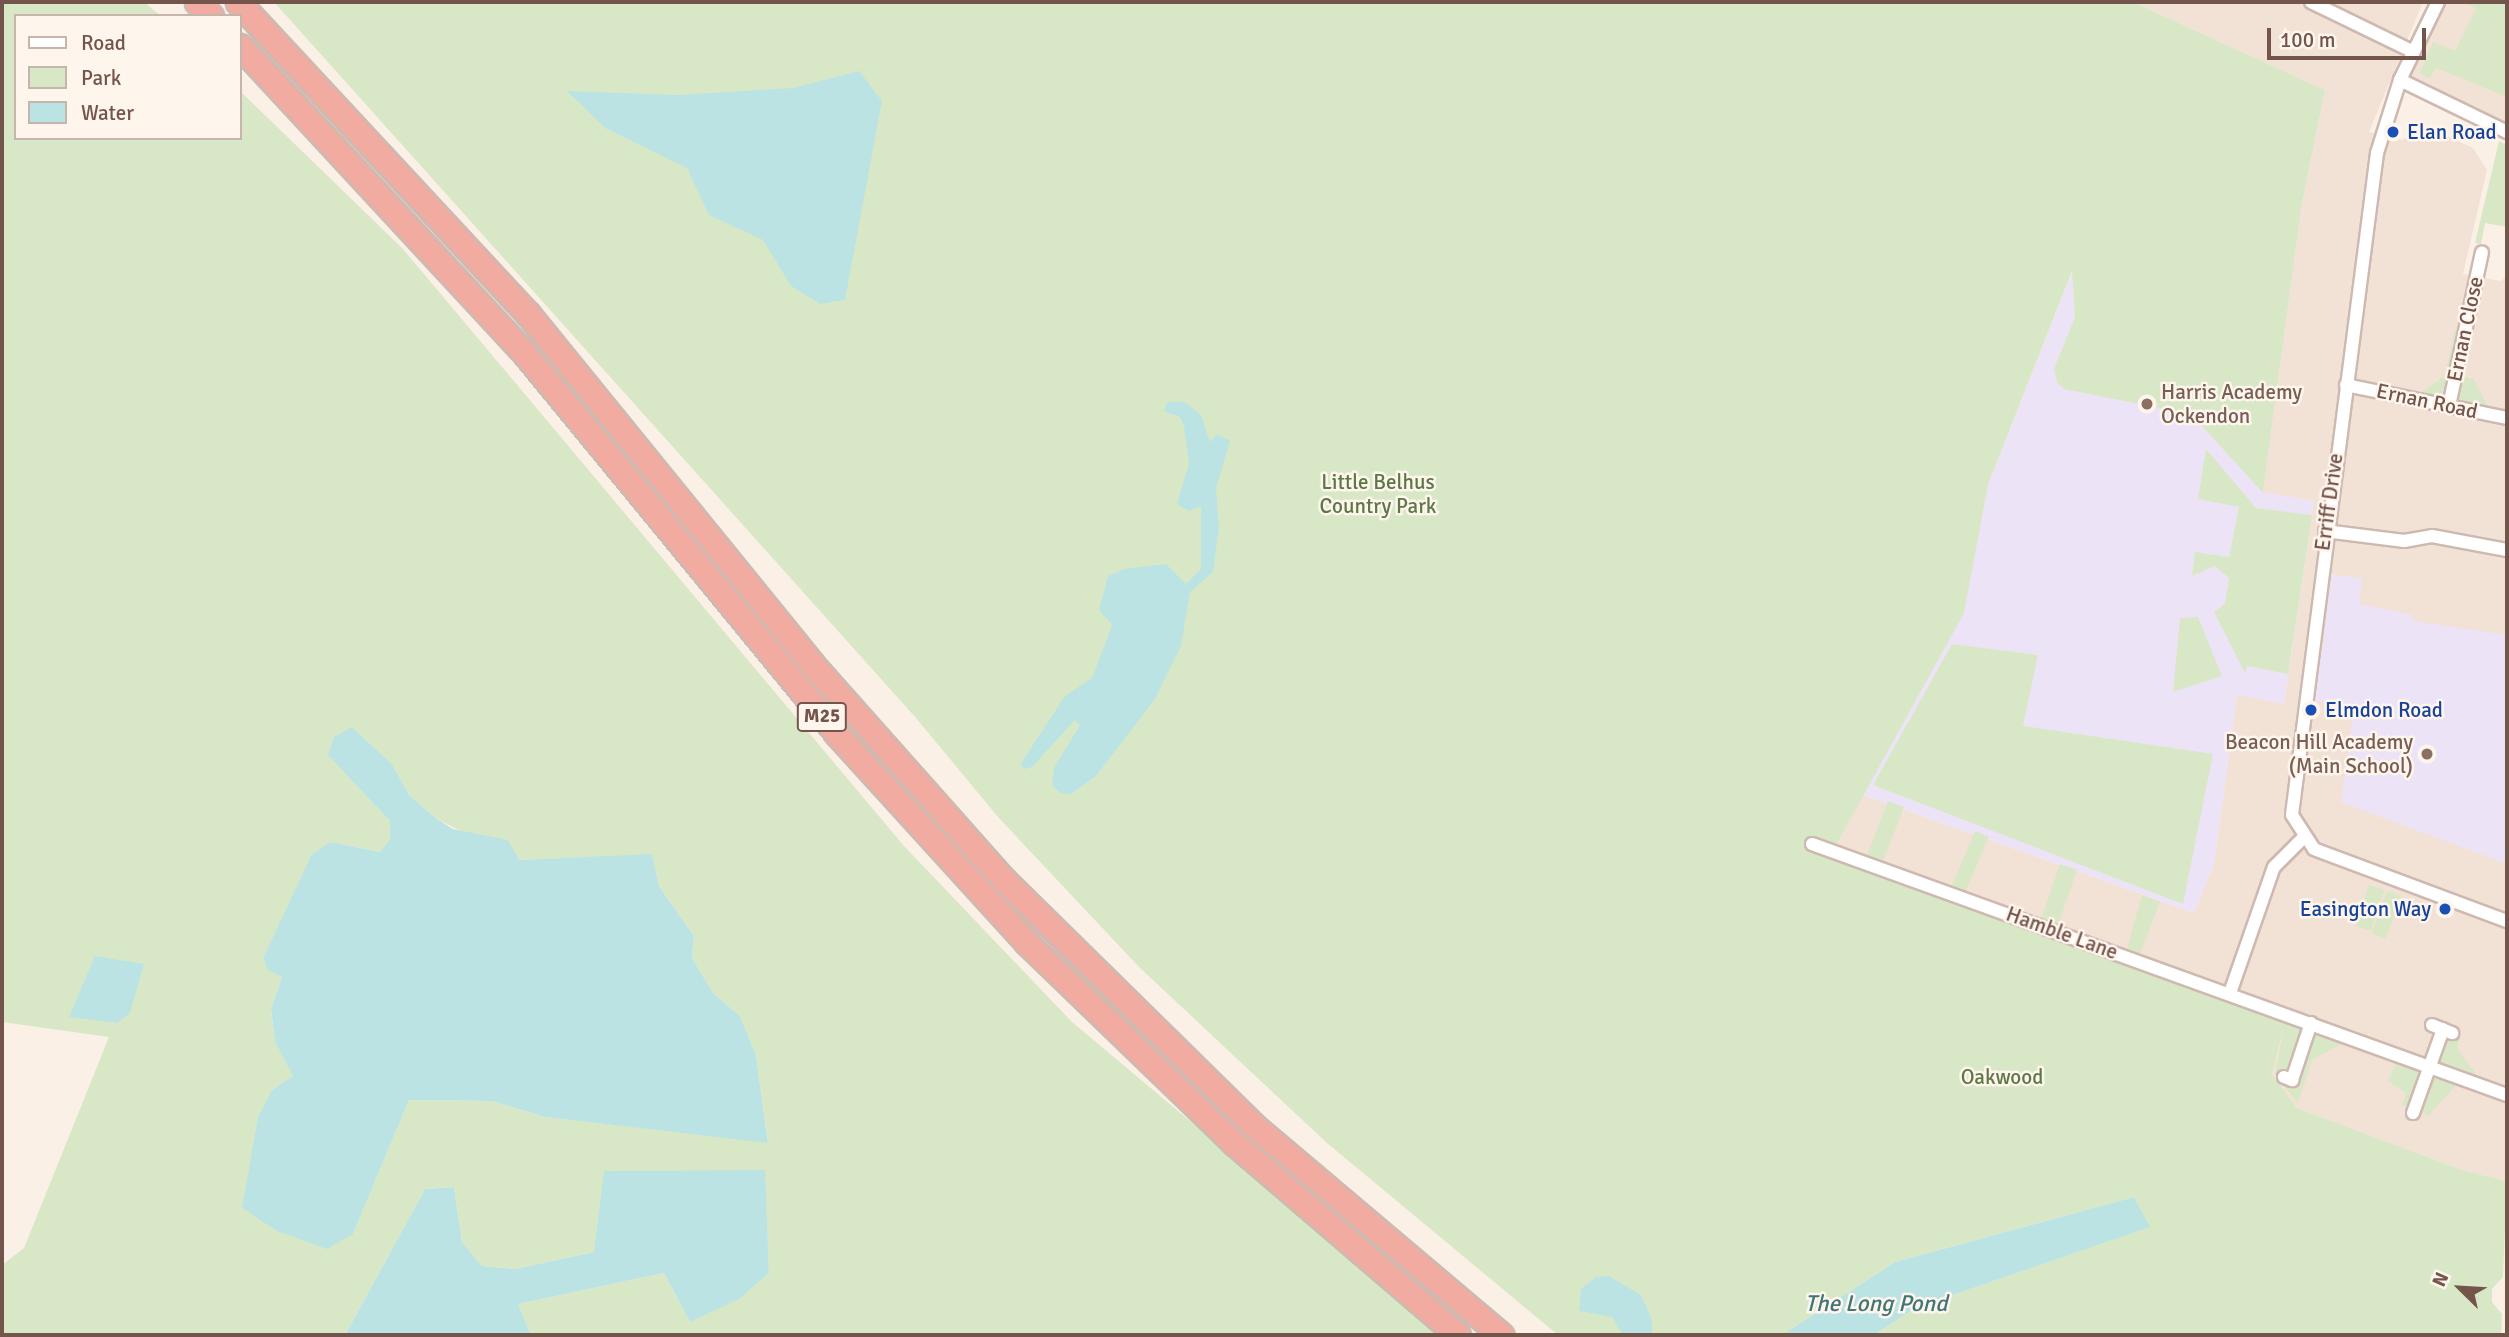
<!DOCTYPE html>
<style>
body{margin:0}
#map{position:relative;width:2509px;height:1337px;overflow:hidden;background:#fbf0e6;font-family:Signika,sans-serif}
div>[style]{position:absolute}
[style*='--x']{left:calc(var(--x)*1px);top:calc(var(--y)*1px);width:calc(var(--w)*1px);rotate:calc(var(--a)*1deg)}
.residential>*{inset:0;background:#f2e1d5}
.education>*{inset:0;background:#ede3f7}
.green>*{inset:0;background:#d8e8c6;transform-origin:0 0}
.water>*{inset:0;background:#bce3e4}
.roads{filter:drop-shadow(2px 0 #ceb9b0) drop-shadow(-2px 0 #ceb9b0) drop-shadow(0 2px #ceb9b0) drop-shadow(0 -2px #ceb9b0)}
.street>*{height:12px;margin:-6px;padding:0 6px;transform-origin:6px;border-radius:6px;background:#fff}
.highway>*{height:23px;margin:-11.5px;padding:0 11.5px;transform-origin:11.5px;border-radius:11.5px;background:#f1aba1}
.dots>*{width:19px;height:19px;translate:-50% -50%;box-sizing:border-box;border:4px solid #fef5ed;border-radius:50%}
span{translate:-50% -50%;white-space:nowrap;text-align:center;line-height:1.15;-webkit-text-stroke:5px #fef5ed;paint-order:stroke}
.shield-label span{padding:2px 5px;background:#fef5ed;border:2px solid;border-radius:5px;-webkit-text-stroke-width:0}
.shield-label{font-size:19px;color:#73554c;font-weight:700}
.transit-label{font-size:21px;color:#164399}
.left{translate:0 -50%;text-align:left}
.right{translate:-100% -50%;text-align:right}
.street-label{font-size:21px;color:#73554c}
.education-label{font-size:21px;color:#785e54}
.park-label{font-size:21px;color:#5b7845}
.water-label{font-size:23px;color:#417677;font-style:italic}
.frame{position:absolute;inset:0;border:4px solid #73554c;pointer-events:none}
.legend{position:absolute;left:14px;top:14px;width:228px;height:126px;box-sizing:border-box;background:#fef5ed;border:2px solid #c6b5ad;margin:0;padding:9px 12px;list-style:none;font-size:21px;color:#73554c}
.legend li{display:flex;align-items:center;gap:14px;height:35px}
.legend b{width:35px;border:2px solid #c6b5ad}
.north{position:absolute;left:2425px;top:1253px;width:70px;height:70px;-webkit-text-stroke:5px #fef5ed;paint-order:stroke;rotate:294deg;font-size:19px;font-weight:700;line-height:28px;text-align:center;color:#73554c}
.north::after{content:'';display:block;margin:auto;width:24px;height:32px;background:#73554c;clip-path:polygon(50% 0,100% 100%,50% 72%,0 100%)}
.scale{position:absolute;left:2267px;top:28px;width:159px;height:32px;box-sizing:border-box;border:4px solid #73554c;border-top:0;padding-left:9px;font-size:21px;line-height:24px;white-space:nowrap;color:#73554c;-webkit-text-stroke:5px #fef5ed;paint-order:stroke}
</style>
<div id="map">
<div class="residential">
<i style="clip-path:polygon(2133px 2px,2423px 2px,2369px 132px,2402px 140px,2426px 126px,2473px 148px,2487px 170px,2463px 274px,2500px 281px,2507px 277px,2507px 1181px,2462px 1170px,2297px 1108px,2272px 1074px,2286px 1020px,1829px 856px,1854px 792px,2194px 913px,2214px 864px,2237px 694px,2284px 704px,2314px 501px,2263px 493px,2301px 209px,2325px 90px)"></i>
<i style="clip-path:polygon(2446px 2px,2507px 2px,2507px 124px,2409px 77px)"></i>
</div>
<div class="education">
<i style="clip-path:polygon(2325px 90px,2301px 209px,2263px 492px,2314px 501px,2284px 704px,2237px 695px,2214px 864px,2194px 913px,1854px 792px,1919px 661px,2073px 269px)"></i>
<i style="clip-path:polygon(2332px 574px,2362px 579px,2359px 604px,2413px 615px,2412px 621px,2507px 635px,2507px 864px,2341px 802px,2354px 707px,2315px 701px)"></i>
</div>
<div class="green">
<i style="clip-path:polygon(evenodd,2px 2px,144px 2px,161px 16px,16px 16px,16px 138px,240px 138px,240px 91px,403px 249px,904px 846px,1072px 1022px,1445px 1335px,531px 1335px,518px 1304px,664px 1273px,690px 1322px,769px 1272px,764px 1170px,594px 1252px,515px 1269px,482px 1266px,462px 1242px,454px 1187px,425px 1189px,345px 1335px,2px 1335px,2px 1265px,24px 1248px,109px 1037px,2px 1022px,2px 2px,352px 727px,392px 764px,409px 795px,437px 819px,519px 860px,652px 855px,659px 886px,694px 936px,692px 958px,713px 993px,740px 1016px,756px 1055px,768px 1142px,545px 1117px,492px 1101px,409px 1100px,353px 1234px,272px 1090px,294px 1076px,275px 1042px,271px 1010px,282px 977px,263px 958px,291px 901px,331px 842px,380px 852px,390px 839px,390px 821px,329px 755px,352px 727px)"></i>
<i style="clip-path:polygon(274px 2px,2133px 2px,2325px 90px,2301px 209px,2263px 493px,2203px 427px,2169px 410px,2064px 389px,2057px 382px,2054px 369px,2075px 317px,2072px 271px,1988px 485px,1964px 613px,1830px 856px,2341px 1044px,2312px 1060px,2298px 1103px,2275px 1074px,2284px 1027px,2272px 1074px,2297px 1108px,2462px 1170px,2507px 1181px,2503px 1277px,2492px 1289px,2492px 1302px,2502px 1314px,2501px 1335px,1874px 1335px,1915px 1308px,2149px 1227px,2134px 1197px,1895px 1262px,1782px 1335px,1558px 1335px,1327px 1143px,1139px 967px,998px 817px,916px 718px)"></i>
<i style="clip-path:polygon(2463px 2px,2507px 4px,2507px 97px,2436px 68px,2429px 79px,2420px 73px,2433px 42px,2455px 51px,2476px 8px)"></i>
<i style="clip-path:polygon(2499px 141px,2507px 145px,2507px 227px,2485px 223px,2481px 244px,2475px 243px)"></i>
<i style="clip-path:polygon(2455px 330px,2463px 331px,2449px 397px,2420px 393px,2445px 376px)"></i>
<i style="clip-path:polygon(2463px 376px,2474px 379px,2488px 407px,2459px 399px)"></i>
<i style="clip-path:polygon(2206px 449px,2256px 508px,2312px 515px,2288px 674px,2247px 666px,2245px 673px,2214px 612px,2225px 604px,2229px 578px,2215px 566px,2192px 576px,2195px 552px,2229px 557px,2239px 507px,2198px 499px)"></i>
<i style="clip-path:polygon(2198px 617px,2222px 676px,2173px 692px,2180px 618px)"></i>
<i style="clip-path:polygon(1952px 644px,2038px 655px,2023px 726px,2213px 754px,2183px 904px,1873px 785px)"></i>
<i style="left:1888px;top:801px;width:17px;height:60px;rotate:21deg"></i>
<i style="left:1975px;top:831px;width:15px;height:61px;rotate:23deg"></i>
<i style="left:2060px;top:864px;width:18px;height:61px;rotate:19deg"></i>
<i style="left:2369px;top:885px;width:16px;height:43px;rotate:18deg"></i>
<i style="left:2387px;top:891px;width:15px;height:45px;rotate:20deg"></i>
<i style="clip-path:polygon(2142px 895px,2160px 902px,2139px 956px,2126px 952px)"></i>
<i style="clip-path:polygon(2451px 1035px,2460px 1039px,2457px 1049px,2477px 1075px,2438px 1064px,2445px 1036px)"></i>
<i style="clip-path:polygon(2396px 1063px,2420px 1069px,2422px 1076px,2413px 1105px,2402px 1106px,2406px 1093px,2388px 1081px)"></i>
<i style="clip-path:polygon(2432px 1076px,2457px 1084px,2428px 1116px,2420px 1110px)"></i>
</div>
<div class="water">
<i style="clip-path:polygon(859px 71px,882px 101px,845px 300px,820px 304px,791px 286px,763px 240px,709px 215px,687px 168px,605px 128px,567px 91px,677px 95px,793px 88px)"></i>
<i style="clip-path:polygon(1167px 402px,1185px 402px,1201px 415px,1210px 442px,1217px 434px,1230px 441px,1216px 488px,1219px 528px,1213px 572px,1190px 592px,1181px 646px,1155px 699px,1096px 776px,1071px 794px,1060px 793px,1052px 785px,1054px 768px,1080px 725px,1075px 720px,1032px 767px,1024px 769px,1021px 763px,1065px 696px,1092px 678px,1112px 625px,1099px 610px,1108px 576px,1124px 569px,1166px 564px,1186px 584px,1201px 569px,1201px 506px,1189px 511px,1177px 504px,1189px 463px,1184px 426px,1180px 417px,1164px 411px)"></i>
<i style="clip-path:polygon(352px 727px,392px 764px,409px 795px,437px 819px,453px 829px,508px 840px,519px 860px,652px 854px,659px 886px,694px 936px,692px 958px,713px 993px,740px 1016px,756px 1055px,768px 1143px,545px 1117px,492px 1101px,409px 1100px,353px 1234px,327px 1249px,277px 1231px,242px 1208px,258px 1117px,272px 1090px,293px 1076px,275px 1042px,271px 1009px,282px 977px,268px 970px,263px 958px,312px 854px,331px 842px,380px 852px,390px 839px,390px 821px,328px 755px,334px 737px)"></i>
<i style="clip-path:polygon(95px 956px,144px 964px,130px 1013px,117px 1023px,69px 1017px)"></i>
<i style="clip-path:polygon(765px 1170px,769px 1273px,739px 1299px,690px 1322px,664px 1273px,518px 1304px,531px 1335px,345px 1335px,425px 1189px,454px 1187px,462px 1242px,482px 1266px,515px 1269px,594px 1252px,604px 1171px)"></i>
<i style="clip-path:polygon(2134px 1197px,2150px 1227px,1915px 1308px,1874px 1335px,1782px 1335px,1895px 1262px)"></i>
<i style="clip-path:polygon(1609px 1276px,1641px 1295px,1652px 1320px,1652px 1335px,1623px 1335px,1612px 1317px,1579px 1311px,1581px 1289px,1596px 1277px)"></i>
</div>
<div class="roads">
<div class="street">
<i style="--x:2311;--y:2;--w:114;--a:25.9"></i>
<i style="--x:2438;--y:2;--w:87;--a:116"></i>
<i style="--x:2400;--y:80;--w:77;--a:107.5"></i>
<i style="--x:2377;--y:153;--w:667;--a:97.32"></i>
<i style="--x:2292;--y:815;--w:40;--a:57.1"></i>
<i style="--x:2314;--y:849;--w:206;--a:20.5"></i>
<i style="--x:2400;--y:80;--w:119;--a:25.9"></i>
<i style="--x:2346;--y:385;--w:164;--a:11.6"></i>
<i style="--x:2449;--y:406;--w:157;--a:-77.9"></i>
<i style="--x:2325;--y:531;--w:80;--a:7.2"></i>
<i style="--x:2404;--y:541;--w:28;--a:-10"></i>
<i style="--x:2432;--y:536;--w:76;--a:10.6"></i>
<i style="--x:1812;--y:844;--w:739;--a:19.86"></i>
<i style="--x:2230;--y:993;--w:133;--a:-70.8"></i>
<i style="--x:2274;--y:867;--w:40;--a:-45"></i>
<i style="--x:2432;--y:1025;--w:22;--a:22"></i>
<i style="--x:2284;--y:1077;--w:9;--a:21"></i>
<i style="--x:2292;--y:1080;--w:60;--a:-71.6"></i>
<i style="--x:2413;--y:1113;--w:89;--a:-70.3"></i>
</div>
<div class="highway">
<i style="--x:197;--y:2;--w:20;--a:45"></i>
<i style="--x:238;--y:2;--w:426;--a:47.1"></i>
<i style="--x:528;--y:314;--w:451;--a:50.9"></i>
<i style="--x:812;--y:664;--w:289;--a:48.4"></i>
<i style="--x:1004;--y:880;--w:351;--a:44.5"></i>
<i style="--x:1254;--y:1126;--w:324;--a:40.2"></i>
<i style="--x:240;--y:46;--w:413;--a:47.2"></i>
<i style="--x:521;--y:349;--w:497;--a:50.6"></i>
<i style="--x:836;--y:733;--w:284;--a:47.7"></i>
<i style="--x:1027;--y:943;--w:288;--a:44"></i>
<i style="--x:1234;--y:1143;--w:295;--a:40.6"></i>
</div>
</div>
<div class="dots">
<i style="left:2393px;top:132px;background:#1a4fb4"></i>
<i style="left:2147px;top:404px;background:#8d6e63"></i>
<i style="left:2311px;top:710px;background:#1a4fb4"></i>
<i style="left:2427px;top:754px;background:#8d6e63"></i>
<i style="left:2445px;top:909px;background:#1a4fb4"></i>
</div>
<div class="shield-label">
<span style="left:822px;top:717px">M25</span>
</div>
<div class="transit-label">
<span class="left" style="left:2407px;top:132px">Elan Road</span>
<span class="left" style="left:2325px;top:710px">Elmdon Road</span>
<span class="right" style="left:2431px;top:909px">Easington Way</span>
</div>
<div class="street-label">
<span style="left:2465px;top:329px;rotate:-78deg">Ernan Close</span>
<span style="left:2427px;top:401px;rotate:12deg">Ernan Road</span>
<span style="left:2329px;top:502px;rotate:-82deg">Erriff Drive</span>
<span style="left:2062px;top:933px;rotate:20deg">Hamble Lane</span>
</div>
<div class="education-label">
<span class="left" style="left:2161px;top:404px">Harris Academy<br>Ockendon</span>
<span class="right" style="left:2413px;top:754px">Beacon Hill Academy<br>(Main School)</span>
</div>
<div class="park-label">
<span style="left:1378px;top:494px">Little Belhus<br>Country Park</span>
<span style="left:2002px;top:1077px">Oakwood</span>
</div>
<div class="water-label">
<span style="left:1876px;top:1304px">The Long Pond</span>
</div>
<div class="frame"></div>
<ul class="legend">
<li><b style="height:9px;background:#fff"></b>Road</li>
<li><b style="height:19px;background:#d8e8c6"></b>Park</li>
<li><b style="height:19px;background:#bce3e4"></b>Water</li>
</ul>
<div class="north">N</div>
<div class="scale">100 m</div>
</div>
